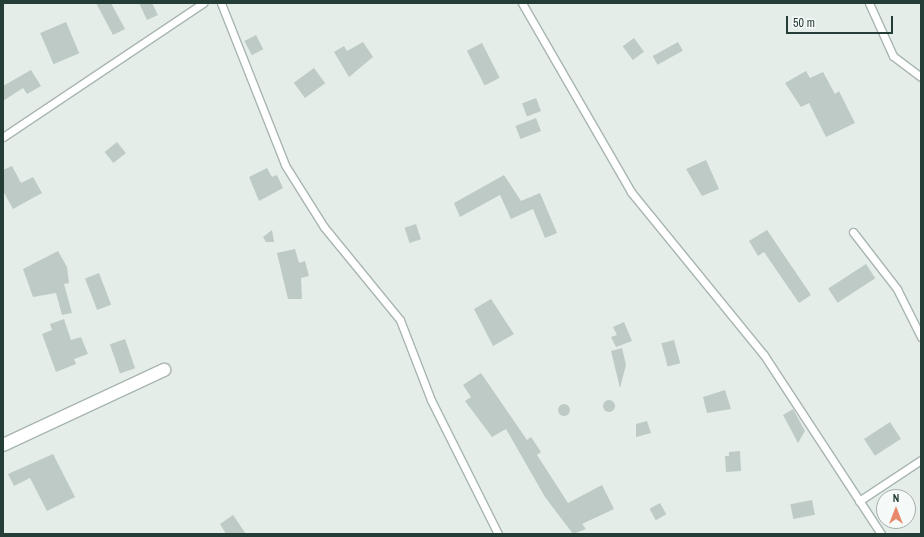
<!DOCTYPE html>
<style>
body{margin:0}
#map{position:relative;width:924px;height:537px;overflow:hidden;background:#e5ede9;font-family:"Archivo Narrow",sans-serif}
div>[style]{position:absolute}
[style*='--x']{left:calc(var(--x)*1px);top:calc(var(--y)*1px);width:calc(var(--w)*1px);rotate:calc(var(--a)*1deg)}
.building>*{inset:0;background:#bdcac5;transform-origin:0 0}
.round{border-radius:50%}
.roads{filter:drop-shadow(1px 0 #a8b5b0) drop-shadow(-1px 0 #a8b5b0) drop-shadow(0 1px #a8b5b0) drop-shadow(0 -1px #a8b5b0)}
.service>*{height:7px;margin:-3.5px;padding:0 3.5px;transform-origin:3.5px;border-radius:3.5px;background:#fff}
.minor>*{height:12px;margin:-6px;padding:0 6px;transform-origin:6px;border-radius:6px;background:#fff}
span{translate:-50% -50%;white-space:nowrap;text-align:center;line-height:1.15;-webkit-text-stroke:3px #f5f9f7;paint-order:stroke}
.frame{position:absolute;inset:0;border:4px solid #253d37;pointer-events:none}
.north{position:absolute;left:876px;top:489px;width:40px;height:40px;box-sizing:border-box;background:#f5f9f7;border:1px solid #a2aeaa;border-radius:50%;rotate:0deg;font-size:11px;font-weight:700;line-height:16px;text-align:center;color:#253d37}
.north::after{content:'';display:block;margin:auto;width:14px;height:18px;background:#e68869;clip-path:polygon(50% 0,100% 100%,50% 72%,0 100%)}
.scale{position:absolute;left:786px;top:16px;width:107px;height:18px;box-sizing:border-box;border:2px solid #253d37;border-top:0;padding-left:5px;font-size:12px;line-height:14px;white-space:nowrap;color:#253d37;-webkit-text-stroke:3px #f5f9f7;paint-order:stroke}
</style>
<div id="map">
<div class="building">
<i style="clip-path:polygon(96px 3px,111px 3px,125px 29px,113px 35px)"></i>
<i style="clip-path:polygon(139px 3px,152px 3px,158px 15px,147px 20px)"></i>
<i style="left:66px;top:22px;width:34px;height:28px;rotate:67deg"></i>
<i style="left:256px;top:35px;width:16px;height:13px;rotate:63deg"></i>
<i style="left:634px;top:38px;width:17px;height:14px;rotate:54deg"></i>
<i style="clip-path:polygon(363px 42px,373px 57px,349px 77px,334px 52px,344px 46px,347px 51px)"></i>
<i style="left:678px;top:42px;width:10px;height:29px;rotate:61deg"></i>
<i style="left:482px;top:43px;width:39px;height:17px;rotate:63deg"></i>
<i style="left:314px;top:68px;width:19px;height:25px;rotate:54deg"></i>
<i style="clip-path:polygon(31px 70px,41px 86px,27px 94px,23px 88px,3px 101px,3px 86px)"></i>
<i style="clip-path:polygon(806px 71px,810px 78px,823px 72px,835px 94px,839px 91px,855px 123px,826px 137px,809px 103px,801px 107px,785px 83px)"></i>
<i style="left:536px;top:98px;width:14px;height:15px;rotate:69deg"></i>
<i style="left:536px;top:118px;width:14px;height:22px;rotate:69deg"></i>
<i style="left:117px;top:142px;width:14px;height:16px;rotate:51deg"></i>
<i style="clip-path:polygon(706px 160px,719px 189px,702px 196px,686px 169px)"></i>
<i style="clip-path:polygon(12px 166px,21px 183px,33px 177px,42px 193px,13px 209px,3px 191px,3px 170px)"></i>
<i style="clip-path:polygon(267px 168px,272px 177px,277px 175px,283px 188px,259px 201px,249px 177px)"></i>
<i style="clip-path:polygon(504px 175px,521px 201px,540px 193px,557px 233px,545px 238px,533px 209px,511px 219px,500px 195px,460px 217px,454px 203px)"></i>
<i style="left:416px;top:224px;width:16px;height:12px;rotate:72deg"></i>
<i style="clip-path:polygon(272px 230px,274px 242px,266px 242px,263px 237px)"></i>
<i style="clip-path:polygon(767px 230px,811px 295px,799px 303px,764px 252px,758px 256px,749px 241px)"></i>
<i style="clip-path:polygon(295px 249px,299px 263px,305px 261px,309px 276px,301px 278px,302px 299px,288px 299px,277px 253px)"></i>
<i style="clip-path:polygon(58px 251px,67px 267px,69px 283px,64px 284px,72px 313px,62px 315px,56px 293px,33px 297px,23px 269px)"></i>
<i style="left:866px;top:264px;width:17px;height:45px;rotate:57deg"></i>
<i style="left:99px;top:273px;width:34px;height:15px;rotate:69deg"></i>
<i style="clip-path:polygon(491px 299px,514px 334px,493px 346px,474px 309px)"></i>
<i style="clip-path:polygon(64px 319px,71px 340px,81px 337px,88px 354px,74px 359px,76px 364px,56px 372px,42px 334px,52px 330px,50px 324px)"></i>
<i style="clip-path:polygon(624px 322px,632px 341px,616px 347px,611px 337px,617px 335px,613px 327px)"></i>
<i style="left:125px;top:339px;width:31px;height:16px;rotate:71deg"></i>
<i style="left:674px;top:340px;width:24px;height:13px;rotate:75deg"></i>
<i style="clip-path:polygon(622px 348px,626px 365px,620px 388px,611px 351px)"></i>
<i style="clip-path:polygon(481px 373px,527px 440px,531px 437px,541px 452px,537px 455px,568px 503px,602px 485px,614px 509px,582px 524px,586px 529px,573px 534px,545px 497px,506px 429px,492px 437px,465px 401px,471px 397px,463px 385px)"></i>
<i style="clip-path:polygon(725px 390px,731px 409px,707px 413px,703px 397px)"></i>
<i class="round" style="left:603px;top:400px;width:12px;height:12px"></i>
<i class="round" style="left:558px;top:404px;width:12px;height:12px"></i>
<i style="clip-path:polygon(793px 409px,805px 431px,798px 443px,783px 415px)"></i>
<i style="clip-path:polygon(647px 421px,651px 433px,636px 437px,636px 424px)"></i>
<i style="left:890px;top:422px;width:20px;height:31px;rotate:57deg"></i>
<i style="clip-path:polygon(740px 451px,741px 471px,726px 472px,725px 456px,729px 456px,729px 452px)"></i>
<i style="clip-path:polygon(53px 454px,75px 497px,47px 511px,30px 478px,14px 486px,8px 474px)"></i>
<i style="left:812px;top:500px;width:15px;height:22px;rotate:79deg"></i>
<i style="left:660px;top:503px;width:13px;height:12px;rotate:61deg"></i>
<i style="clip-path:polygon(233px 515px,246px 534px,226px 534px,220px 524px)"></i>
</div>
<div class="roads">
<div class="service">
<i style="--x:221;--y:3;--w:174;--a:68.4"></i>
<i style="--x:285;--y:165;--w:73;--a:57.8"></i>
<i style="--x:324;--y:227;--w:120;--a:50.7"></i>
<i style="--x:400;--y:320;--w:86;--a:68.8"></i>
<i style="--x:431;--y:400;--w:150;--a:63.4"></i>
<i style="--x:522;--y:3;--w:218;--a:60"></i>
<i style="--x:631;--y:192;--w:210;--a:50.8"></i>
<i style="--x:764;--y:355;--w:214;--a:56.8"></i>
<i style="--x:869;--y:3;--w:58;--a:65.6"></i>
<i style="--x:893;--y:56;--w:35;--a:37"></i>
<i style="--x:3;--y:137;--w:241;--a:-33.8"></i>
<i style="--x:853;--y:232;--w:72;--a:52.3"></i>
<i style="--x:897;--y:289;--w:54;--a:63.4"></i>
<i style="--x:859;--y:501;--w:74;--a:-33.5"></i>
</div>
<div class="minor">
<i style="--x:3;--y:445;--w:178;--a:-25"></i>
</div>
</div>
<div class="frame"></div>
<div class="north">N</div>
<div class="scale">50 m</div>
</div>
